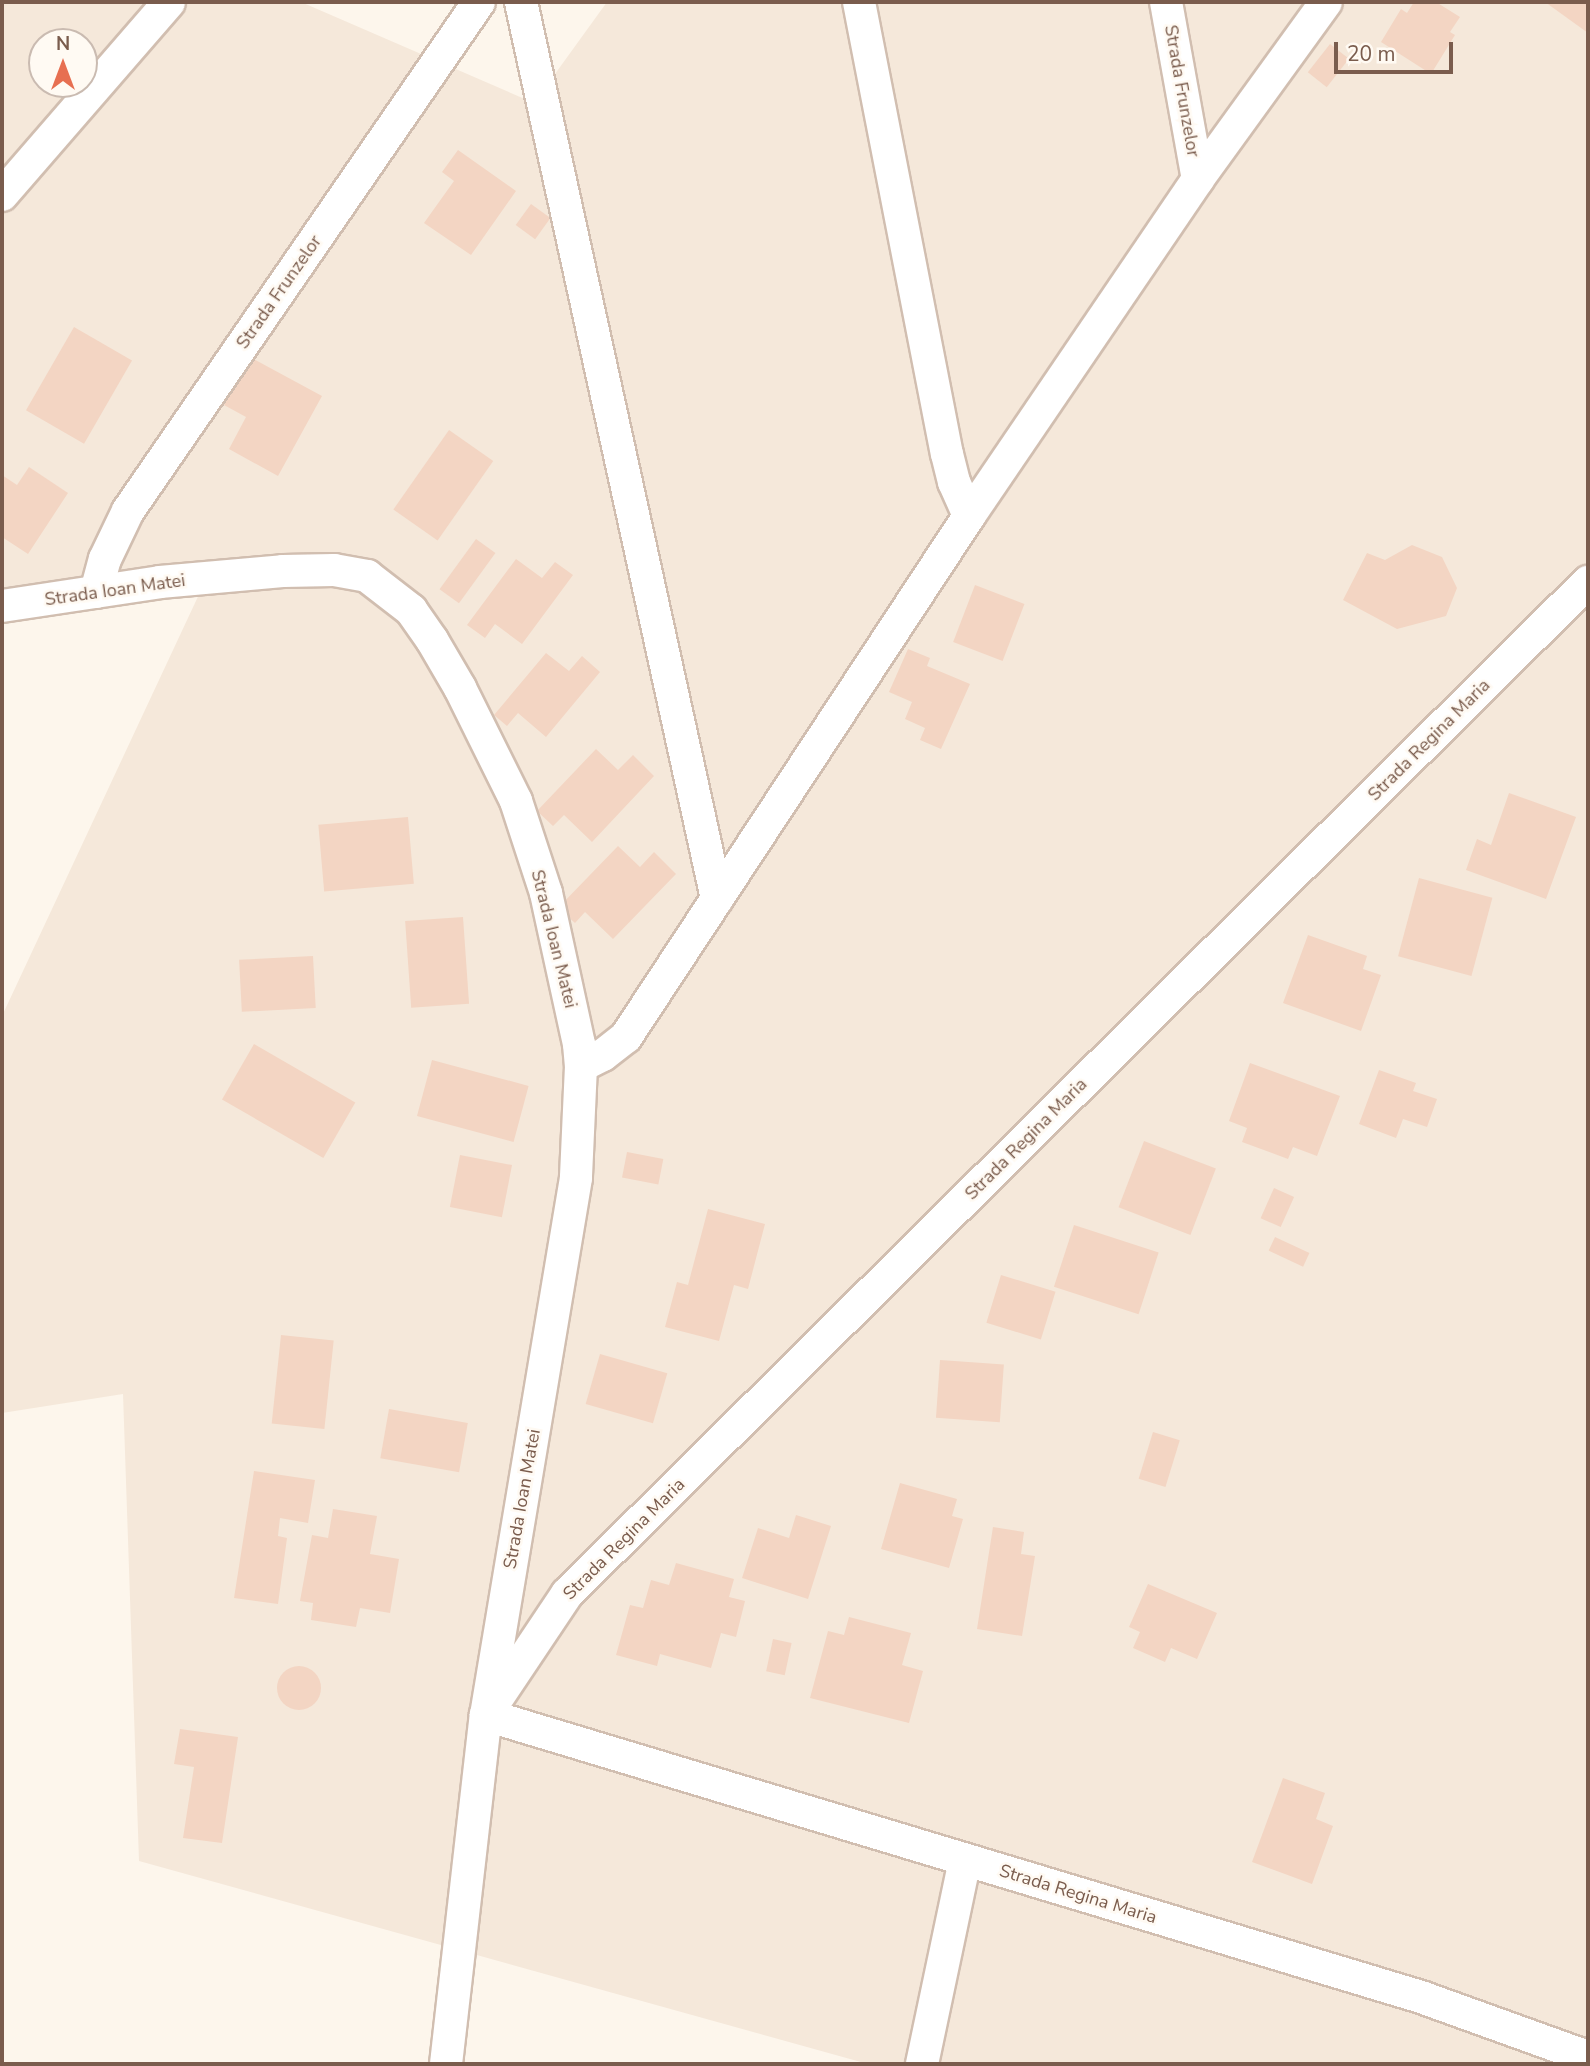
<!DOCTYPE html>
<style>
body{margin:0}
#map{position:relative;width:1590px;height:2066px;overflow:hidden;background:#fdf6ec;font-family:"Nunito Sans",sans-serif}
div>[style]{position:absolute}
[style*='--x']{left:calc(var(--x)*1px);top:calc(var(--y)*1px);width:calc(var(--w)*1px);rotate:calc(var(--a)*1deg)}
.residential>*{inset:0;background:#f5e8da}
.building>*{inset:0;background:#f3d5c3;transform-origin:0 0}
.round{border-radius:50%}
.roads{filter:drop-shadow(2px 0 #d1beb0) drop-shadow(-2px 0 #d1beb0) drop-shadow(0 2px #d1beb0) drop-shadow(0 -2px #d1beb0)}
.street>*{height:32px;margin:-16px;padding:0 16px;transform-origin:16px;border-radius:16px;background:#fff}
span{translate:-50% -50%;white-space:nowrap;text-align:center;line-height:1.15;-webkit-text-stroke:5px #fffaf3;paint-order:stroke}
.street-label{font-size:18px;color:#7a5c4d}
.frame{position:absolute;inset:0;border:4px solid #7a5c4d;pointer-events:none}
.north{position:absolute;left:28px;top:28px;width:70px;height:70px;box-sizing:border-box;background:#fffaf3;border:2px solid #cabbb1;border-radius:50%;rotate:0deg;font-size:19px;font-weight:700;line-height:28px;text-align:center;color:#7a5c4d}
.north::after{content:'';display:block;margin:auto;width:24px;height:32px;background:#e76f51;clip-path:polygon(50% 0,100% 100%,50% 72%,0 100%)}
.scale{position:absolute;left:1334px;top:42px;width:119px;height:32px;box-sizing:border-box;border:4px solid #7a5c4d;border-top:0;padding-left:9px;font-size:21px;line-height:24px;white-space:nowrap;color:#7a5c4d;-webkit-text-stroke:5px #fffaf3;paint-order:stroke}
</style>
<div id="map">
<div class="residential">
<i style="clip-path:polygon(evenodd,2px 2px,301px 2px,534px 103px,607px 2px,1588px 2px,1588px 2064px,868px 2064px,139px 1861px,123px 1394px,2px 1413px,2px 1016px,202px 588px,2px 611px,2px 2px,42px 42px,84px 42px,84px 84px,42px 84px,42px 42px)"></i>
</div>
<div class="building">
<i style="clip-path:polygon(1414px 2px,1436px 2px,1460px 17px,1450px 32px,1455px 35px,1431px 74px,1381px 42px,1401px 9px,1407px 13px)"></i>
<i style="clip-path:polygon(1545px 2px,1588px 2px,1588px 33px)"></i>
<i style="left:1330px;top:44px;width:24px;height:36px;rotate:38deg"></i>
<i style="clip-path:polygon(458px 150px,516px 191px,471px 255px,424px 223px,454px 181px,442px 172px)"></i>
<i style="left:531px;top:204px;width:24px;height:26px;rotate:36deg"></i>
<i style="left:74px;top:327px;width:67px;height:96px;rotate:30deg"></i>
<i style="clip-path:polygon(250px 357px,322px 396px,278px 476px,229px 449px,246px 417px,224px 405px)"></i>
<i style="left:449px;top:430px;width:54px;height:97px;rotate:35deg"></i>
<i style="clip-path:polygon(29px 467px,68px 493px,28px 554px,2px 537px,2px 475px,17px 485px)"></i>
<i style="left:476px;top:539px;width:24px;height:62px;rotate:36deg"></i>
<i style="clip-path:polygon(1412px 545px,1442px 557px,1457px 588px,1446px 616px,1397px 629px,1343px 600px,1367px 553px,1385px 560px)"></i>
<i style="clip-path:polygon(516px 559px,542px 578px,555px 562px,573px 575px,522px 644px,495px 624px,485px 638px,467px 625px)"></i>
<i style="left:975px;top:585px;width:53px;height:61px;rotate:21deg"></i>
<i style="clip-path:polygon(908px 649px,930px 658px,927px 666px,970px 684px,941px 749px,920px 740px,925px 728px,905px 719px,912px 702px,889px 692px)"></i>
<i style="clip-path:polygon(546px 653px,569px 671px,582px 656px,600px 672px,546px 737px,518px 713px,507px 726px,494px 715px)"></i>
<i style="clip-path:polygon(596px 749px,618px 770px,633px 755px,654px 776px,592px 842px,564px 815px,553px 826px,537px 811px)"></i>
<i style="clip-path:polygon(1509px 793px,1576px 817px,1546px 899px,1466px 870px,1477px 839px,1491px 845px)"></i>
<i style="left:408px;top:817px;width:67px;height:90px;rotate:85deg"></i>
<i style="clip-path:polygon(618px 846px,640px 867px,654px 852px,676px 874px,613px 939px,585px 912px,575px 923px,558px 908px)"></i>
<i style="left:1419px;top:878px;width:76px;height:81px;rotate:15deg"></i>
<i style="left:463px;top:917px;width:87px;height:58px;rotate:86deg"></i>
<i style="clip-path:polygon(1308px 935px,1367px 956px,1363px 969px,1381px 975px,1361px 1031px,1283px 1003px)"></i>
<i style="left:313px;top:956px;width:52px;height:74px;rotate:87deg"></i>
<i style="left:254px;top:1044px;width:117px;height:64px;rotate:30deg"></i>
<i style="left:432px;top:1060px;width:100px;height:58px;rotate:15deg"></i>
<i style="clip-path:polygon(1250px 1063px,1340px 1096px,1317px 1156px,1293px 1147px,1288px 1159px,1242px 1142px,1247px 1128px,1229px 1121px)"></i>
<i style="clip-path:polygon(1379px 1070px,1416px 1083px,1413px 1091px,1437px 1099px,1427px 1127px,1403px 1119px,1396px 1138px,1359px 1124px)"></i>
<i style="left:1144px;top:1141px;width:77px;height:71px;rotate:21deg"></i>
<i style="left:627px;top:1152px;width:37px;height:26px;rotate:11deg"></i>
<i style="left:460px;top:1155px;width:53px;height:53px;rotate:11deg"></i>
<i style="left:1274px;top:1188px;width:22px;height:33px;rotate:24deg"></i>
<i style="clip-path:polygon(708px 1209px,765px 1224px,748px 1289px,734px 1285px,719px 1341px,665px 1327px,677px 1282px,688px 1285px)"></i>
<i style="left:1074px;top:1225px;width:89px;height:65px;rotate:18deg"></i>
<i style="left:1275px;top:1237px;width:38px;height:15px;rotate:25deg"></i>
<i style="left:1001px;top:1275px;width:57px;height:50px;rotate:17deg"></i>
<i style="left:281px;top:1335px;width:53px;height:89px;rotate:6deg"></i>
<i style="left:600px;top:1354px;width:70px;height:52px;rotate:16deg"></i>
<i style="left:940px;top:1360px;width:64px;height:58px;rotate:4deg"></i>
<i style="left:389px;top:1409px;width:80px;height:50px;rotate:10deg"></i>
<i style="left:1153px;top:1432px;width:28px;height:49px;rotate:17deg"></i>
<i style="clip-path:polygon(254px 1471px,315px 1480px,308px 1523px,280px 1518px,278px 1536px,287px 1538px,278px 1604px,234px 1598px)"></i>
<i style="clip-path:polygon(900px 1483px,957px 1499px,952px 1516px,963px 1519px,949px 1568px,881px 1549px)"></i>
<i style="clip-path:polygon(333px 1509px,377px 1516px,370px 1554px,399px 1559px,390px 1613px,360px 1608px,356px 1627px,311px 1620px,313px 1603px,300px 1601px,312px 1535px,328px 1538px)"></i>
<i style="clip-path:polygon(796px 1515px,831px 1526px,808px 1599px,742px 1578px,758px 1528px,789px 1538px)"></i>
<i style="clip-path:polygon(993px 1527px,1024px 1532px,1021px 1554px,1035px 1556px,1022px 1636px,977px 1629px)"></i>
<i style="clip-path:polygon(676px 1563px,734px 1579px,729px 1597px,745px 1601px,736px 1637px,721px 1633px,711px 1668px,660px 1654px,657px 1666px,616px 1655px,630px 1605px,643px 1608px,651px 1580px,669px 1585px)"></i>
<i style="clip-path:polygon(1148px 1584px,1217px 1613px,1197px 1659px,1171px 1648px,1165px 1662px,1133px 1648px,1140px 1632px,1129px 1627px)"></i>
<i style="clip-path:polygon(849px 1617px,911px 1633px,902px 1665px,923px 1671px,909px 1723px,810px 1698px,828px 1631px,844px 1635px)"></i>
<i style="left:773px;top:1639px;width:19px;height:33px;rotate:12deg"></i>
<i class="round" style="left:277px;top:1666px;width:44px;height:44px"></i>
<i style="clip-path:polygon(180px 1729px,238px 1737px,222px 1843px,183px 1838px,194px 1767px,174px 1764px)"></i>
<i style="clip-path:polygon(1283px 1778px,1325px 1793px,1316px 1819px,1333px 1826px,1312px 1884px,1252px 1862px)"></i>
</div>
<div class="roads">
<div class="street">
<i style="--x:521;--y:2;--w:918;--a:77.67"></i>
<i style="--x:859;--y:2;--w:460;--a:79"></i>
<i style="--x:947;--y:454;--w:29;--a:76"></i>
<i style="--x:954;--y:482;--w:37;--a:66"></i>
<i style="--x:1166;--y:2;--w:180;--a:79.8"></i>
<i style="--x:2;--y:195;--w:255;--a:-49.1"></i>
<i style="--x:96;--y:592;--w:34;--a:-75"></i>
<i style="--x:105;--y:559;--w:53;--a:-64.4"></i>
<i style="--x:128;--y:511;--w:618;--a:-55.41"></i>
<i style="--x:2;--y:606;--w:160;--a:-8.6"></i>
<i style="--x:160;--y:582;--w:123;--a:-5.1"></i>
<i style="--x:283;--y:571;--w:51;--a:-1.1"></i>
<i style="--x:334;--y:570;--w:34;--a:10"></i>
<i style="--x:367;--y:576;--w:56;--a:37.7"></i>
<i style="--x:411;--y:610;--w:37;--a:55"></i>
<i style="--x:432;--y:640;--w:56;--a:59.7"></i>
<i style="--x:460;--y:688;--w:126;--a:63.6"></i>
<i style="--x:516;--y:801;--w:97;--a:71.9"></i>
<i style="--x:546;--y:893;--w:155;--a:77.7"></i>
<i style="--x:579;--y:1044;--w:22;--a:85"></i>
<i style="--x:581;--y:1066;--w:112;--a:92.6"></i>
<i style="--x:576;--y:1178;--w:544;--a:99.51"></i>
<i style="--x:486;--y:1715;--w:977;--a:16.78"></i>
<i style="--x:1421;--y:1997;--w:177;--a:19.8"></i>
<i style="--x:581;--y:1066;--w:25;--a:-27"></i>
<i style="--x:603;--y:1055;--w:29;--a:-38"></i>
<i style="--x:626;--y:1037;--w:624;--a:-56.64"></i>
<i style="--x:969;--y:516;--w:407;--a:-55.8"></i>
<i style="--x:1198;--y:179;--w:218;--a:-54.1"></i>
<i style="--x:446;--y:2064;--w:351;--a:-83.5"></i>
<i style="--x:486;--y:1715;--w:146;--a:-56.2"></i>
<i style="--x:567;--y:1594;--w:1438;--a:-44.75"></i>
<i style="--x:922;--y:2064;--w:208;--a:-78.1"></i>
</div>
</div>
<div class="street-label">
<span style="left:1182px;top:91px;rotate:80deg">Strada Frunzelor</span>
<span style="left:279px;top:292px;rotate:-55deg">Strada Frunzelor</span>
<span style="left:115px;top:590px;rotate:-8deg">Strada Ioan Matei</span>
<span style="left:1429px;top:740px;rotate:-45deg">Strada Regina Maria</span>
<span style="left:554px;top:939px;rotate:76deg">Strada Ioan Matei</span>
<span style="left:1026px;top:1139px;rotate:-45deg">Strada Regina Maria</span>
<span style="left:522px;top:1499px;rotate:-80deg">Strada Ioan Matei</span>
<span style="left:624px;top:1539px;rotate:-45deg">Strada Regina Maria</span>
<span style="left:1078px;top:1894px;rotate:17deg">Strada Regina Maria</span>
</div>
<div class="frame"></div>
<div class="north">N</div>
<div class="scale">20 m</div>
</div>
